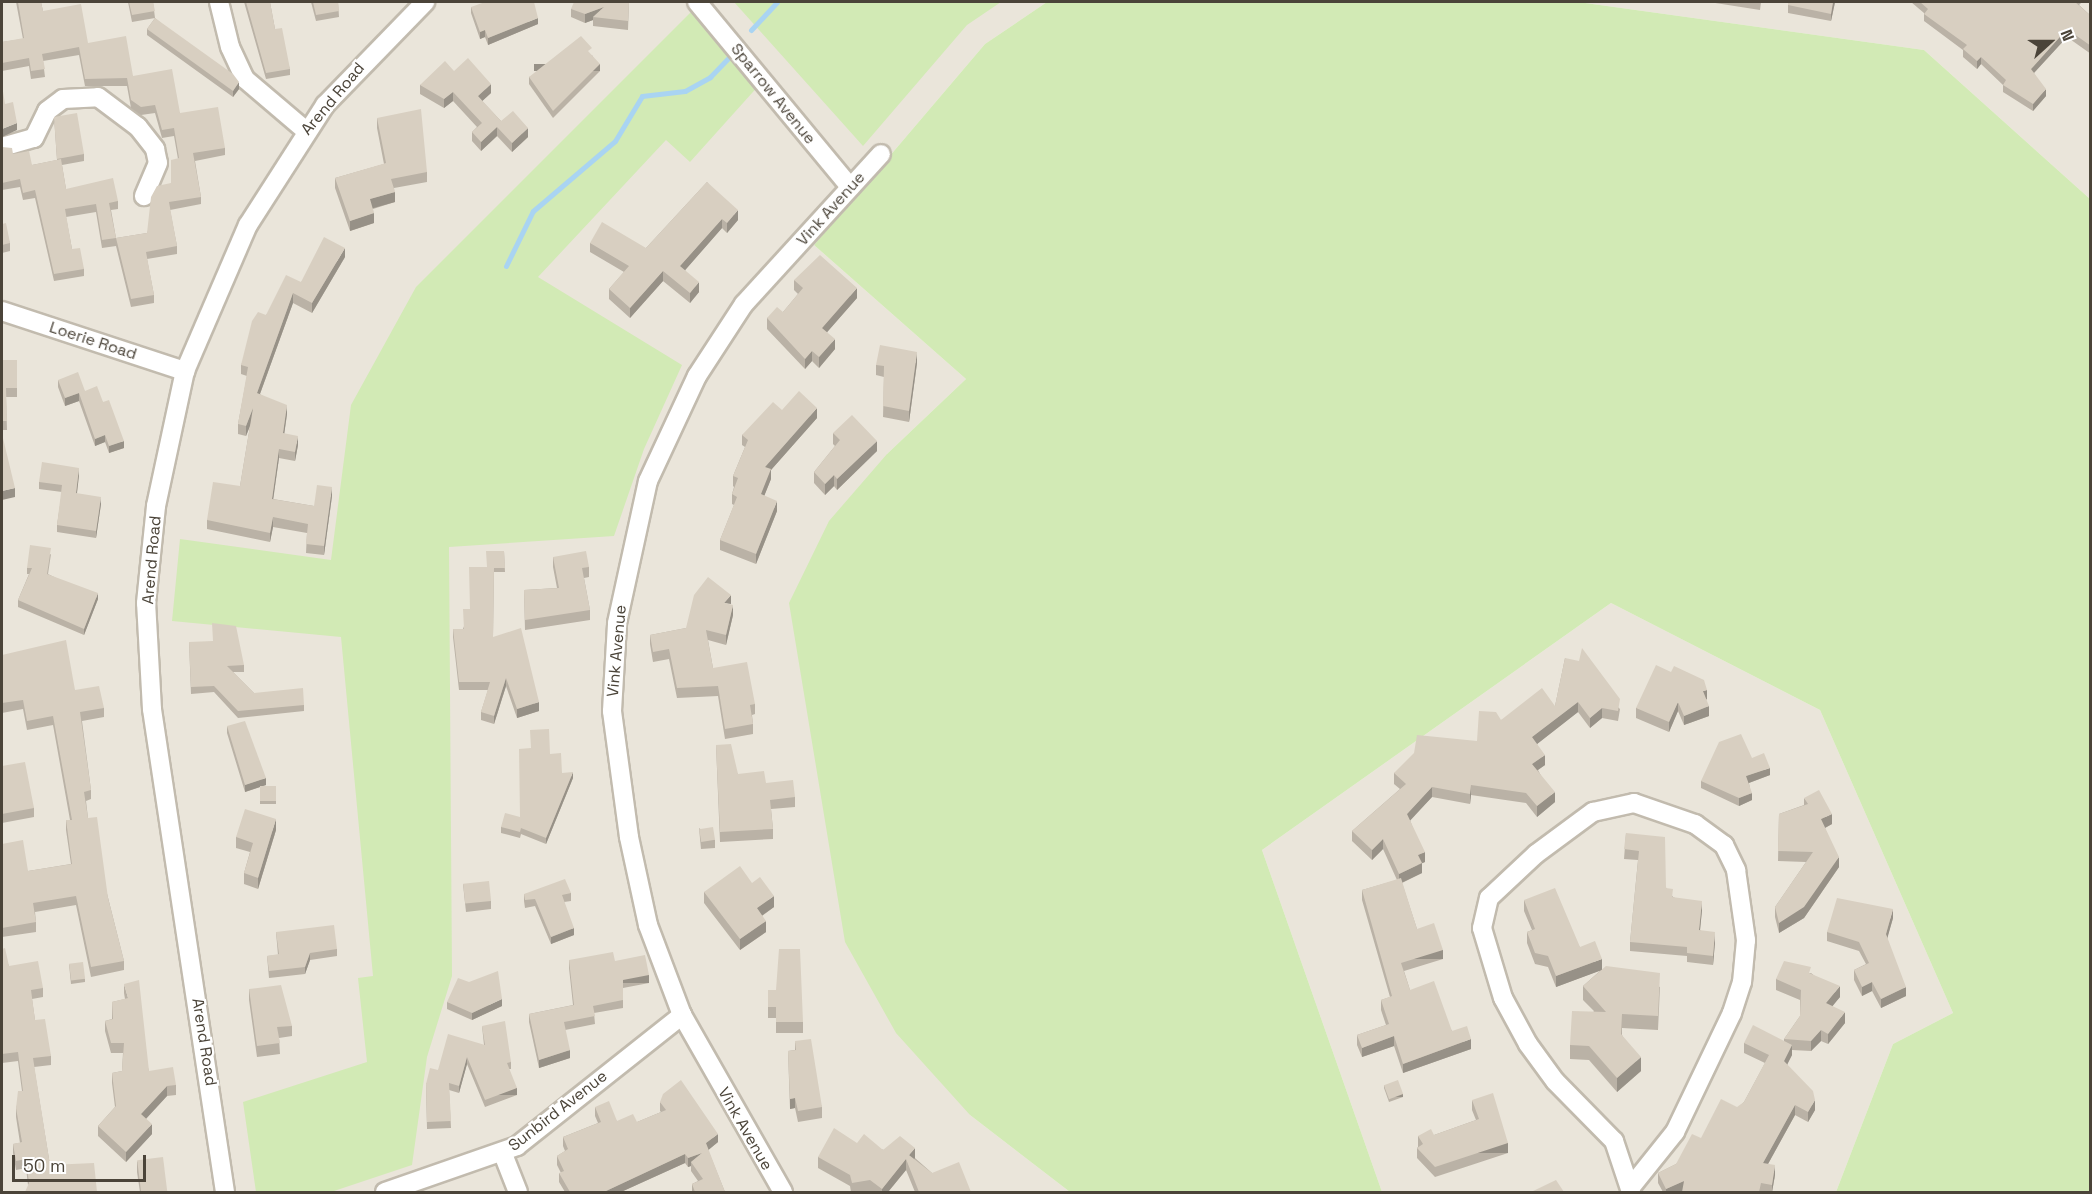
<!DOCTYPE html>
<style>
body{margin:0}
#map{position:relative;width:2092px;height:1194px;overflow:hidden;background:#f6f3ec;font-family:"Space Grotesk",sans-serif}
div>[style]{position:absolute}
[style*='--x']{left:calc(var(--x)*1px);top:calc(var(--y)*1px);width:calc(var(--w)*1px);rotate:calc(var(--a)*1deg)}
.residential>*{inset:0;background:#eae5da}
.green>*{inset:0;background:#d2eab5}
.stream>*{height:5px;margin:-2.5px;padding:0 2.5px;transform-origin:2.5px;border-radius:2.5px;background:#a9d4f2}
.roads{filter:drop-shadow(2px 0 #c2bbae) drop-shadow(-2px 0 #c2bbae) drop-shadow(0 2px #c2bbae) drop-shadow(0 -2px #c2bbae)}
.minor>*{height:18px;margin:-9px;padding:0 9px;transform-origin:9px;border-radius:9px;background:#fff}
.wall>*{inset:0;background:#bab2a6}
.shaded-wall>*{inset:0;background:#979187;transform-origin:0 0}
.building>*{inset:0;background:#d8cfc1;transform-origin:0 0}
span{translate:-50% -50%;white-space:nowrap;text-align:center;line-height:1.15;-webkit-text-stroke:4.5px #fff;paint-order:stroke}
.street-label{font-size:16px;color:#4b4439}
.frame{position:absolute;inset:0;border:3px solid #4b4439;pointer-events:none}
.north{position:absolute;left:2020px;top:12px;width:60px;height:60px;-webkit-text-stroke:4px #fff;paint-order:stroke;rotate:69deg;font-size:16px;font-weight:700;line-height:24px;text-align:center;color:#4b4439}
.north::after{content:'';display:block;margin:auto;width:21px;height:27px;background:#4b4439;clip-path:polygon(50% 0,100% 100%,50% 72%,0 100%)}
.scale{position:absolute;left:12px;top:1155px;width:134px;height:27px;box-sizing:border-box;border:3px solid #4b4439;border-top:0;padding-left:8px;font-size:18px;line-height:21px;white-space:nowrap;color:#4b4439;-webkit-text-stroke:4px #fff;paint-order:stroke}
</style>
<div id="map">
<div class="residential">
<i style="clip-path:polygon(2px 2px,1047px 2px,985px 44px,814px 245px,966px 379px,887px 454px,970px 1115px,1070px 1192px,2px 1192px)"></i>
<i style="clip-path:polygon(1578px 2px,2090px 2px,2090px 199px,1924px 50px)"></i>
<i style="clip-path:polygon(1611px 603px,1820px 710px,1953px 1013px,1893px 1044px,1836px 1192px,1382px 1192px,1262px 850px)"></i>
</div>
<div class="green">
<i style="clip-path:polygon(734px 2px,1001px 2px,967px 25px,863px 146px)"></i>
<i style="clip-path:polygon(1047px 2px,1578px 2px,1924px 50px,2090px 199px,2090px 1192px,1836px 1192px,1893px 1044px,1953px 1013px,1820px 710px,1611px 603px,1262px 850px,1382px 1192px,1070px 1192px,970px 1115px,896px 1033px,845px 942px,789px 603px,829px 521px,887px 454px,966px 379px,814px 245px,985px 44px)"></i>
<i style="clip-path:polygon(696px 7px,761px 83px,690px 162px,666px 140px,538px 277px,682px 365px,644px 449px,614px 536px,449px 547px,452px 976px,427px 1057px,412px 1165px,331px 1192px,256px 1192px,243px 1102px,367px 1062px,358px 978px,373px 976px,341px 637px,172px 621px,180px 539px,331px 560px,351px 405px,416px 287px)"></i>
</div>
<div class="stream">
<i style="--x:751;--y:30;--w:38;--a:-47"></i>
<i style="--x:506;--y:266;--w:61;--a:-63.9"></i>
<i style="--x:533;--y:211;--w:108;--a:-40.5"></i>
<i style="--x:615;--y:141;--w:52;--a:-59"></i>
<i style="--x:642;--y:96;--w:43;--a:-6.6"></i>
<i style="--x:685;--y:91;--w:29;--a:-29"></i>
<i style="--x:710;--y:77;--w:33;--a:-46"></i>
</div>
<div class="roads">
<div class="minor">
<i style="--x:219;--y:2;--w:46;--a:76.3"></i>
<i style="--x:230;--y:47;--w:35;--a:65"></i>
<i style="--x:245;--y:79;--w:79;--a:40.4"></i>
<i style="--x:697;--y:2;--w:240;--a:50.4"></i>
<i style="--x:2;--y:147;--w:33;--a:-16"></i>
<i style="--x:34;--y:138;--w:30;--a:-64"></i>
<i style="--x:47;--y:111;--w:20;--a:-37"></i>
<i style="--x:63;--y:99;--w:35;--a:-3"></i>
<i style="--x:98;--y:97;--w:50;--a:36.9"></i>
<i style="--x:138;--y:127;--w:28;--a:52"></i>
<i style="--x:155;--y:149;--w:14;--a:78"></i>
<i style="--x:158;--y:163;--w:36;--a:113"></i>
<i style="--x:2;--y:311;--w:193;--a:18.2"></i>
<i style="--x:503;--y:1154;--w:41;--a:68.5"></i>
<i style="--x:225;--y:1192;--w:488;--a:-98.6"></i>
<i style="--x:152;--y:709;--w:106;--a:-93.2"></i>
<i style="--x:146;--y:603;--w:98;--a:-84.1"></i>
<i style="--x:156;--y:506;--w:138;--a:-77.9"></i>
<i style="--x:185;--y:371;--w:159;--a:-66.7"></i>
<i style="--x:248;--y:225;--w:143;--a:-57.3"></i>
<i style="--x:325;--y:105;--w:144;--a:-45.8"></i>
<i style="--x:385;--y:1192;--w:140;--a:-19.2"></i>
<i style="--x:517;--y:1146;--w:211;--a:-38.4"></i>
<i style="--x:783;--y:1192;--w:204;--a:-119.7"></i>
<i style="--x:682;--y:1015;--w:96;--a:-110.7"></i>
<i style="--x:648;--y:925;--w:90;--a:-102.2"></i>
<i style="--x:629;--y:837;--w:127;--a:-97.7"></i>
<i style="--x:612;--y:711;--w:88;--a:-86.7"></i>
<i style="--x:617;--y:623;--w:145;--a:-77.7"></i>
<i style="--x:648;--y:481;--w:116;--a:-65"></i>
<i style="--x:697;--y:376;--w:86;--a:-56.9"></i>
<i style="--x:744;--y:304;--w:203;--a:-47.6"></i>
<i style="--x:1631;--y:1192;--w:54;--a:-108.4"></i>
<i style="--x:1614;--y:1141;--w:84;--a:-134.5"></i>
<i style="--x:1555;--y:1081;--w:46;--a:-126.1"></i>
<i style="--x:1528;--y:1044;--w:52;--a:-118.5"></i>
<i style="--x:1503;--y:998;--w:73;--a:-106.7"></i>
<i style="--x:1482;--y:928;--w:31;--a:-77"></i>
<i style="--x:1489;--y:898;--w:64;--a:-43.1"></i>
<i style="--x:1536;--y:854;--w:71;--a:-36.4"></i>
<i style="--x:1593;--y:812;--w:42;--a:-12.4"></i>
<i style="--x:1634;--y:803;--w:65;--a:19"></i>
<i style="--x:1695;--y:824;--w:36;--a:36"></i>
<i style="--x:1724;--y:845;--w:28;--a:64"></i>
<i style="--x:1736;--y:870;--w:71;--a:81.9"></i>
<i style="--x:1746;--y:940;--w:42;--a:95.4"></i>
<i style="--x:1742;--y:982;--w:33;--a:108"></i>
<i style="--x:1732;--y:1013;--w:132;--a:115.6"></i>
<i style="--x:1675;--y:1132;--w:70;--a:128.7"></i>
</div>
</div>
<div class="wall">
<i style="clip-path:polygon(16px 2px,41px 2px,43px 11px,133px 76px,225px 148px,225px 155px,195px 161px,201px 197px,201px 204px,170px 210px,177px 246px,177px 254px,147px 259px,154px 295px,154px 303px,131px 307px,116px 246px,116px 238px,147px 233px,171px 183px,178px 159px,174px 136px,162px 138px,155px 113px,141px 115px,131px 108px,127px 86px,85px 86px,79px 55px,43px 61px,45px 77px,31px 79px,29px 66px,2px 71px,2px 42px,23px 39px)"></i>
<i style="clip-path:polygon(128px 2px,153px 2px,155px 18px,239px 89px,233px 97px,147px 35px,147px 29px,155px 18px,132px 22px)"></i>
<i style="clip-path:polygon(244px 2px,270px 2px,275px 29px,290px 69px,290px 75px,266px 79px)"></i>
<i style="clip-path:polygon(311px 2px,338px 2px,339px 17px,316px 21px)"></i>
<i style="clip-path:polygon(629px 2px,628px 30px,593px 26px,593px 20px,585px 23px,571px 17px,571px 9px)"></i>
<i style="clip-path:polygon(1709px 2px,1761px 2px,1760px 10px)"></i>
<i style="clip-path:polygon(1788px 2px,1835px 2px,1831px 21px,1788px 13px)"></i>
<i style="clip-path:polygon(1911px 2px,2082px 2px,2079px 5px,2091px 16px,2091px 54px,2067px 37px,2034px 73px,2046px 96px,2033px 111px,2003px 92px,2003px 85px,1981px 64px,1977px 69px,1963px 57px,1963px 50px,1924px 21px,1924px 13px)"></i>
<i style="clip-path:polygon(471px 7px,538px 24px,488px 45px,485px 37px,480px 39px,471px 13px)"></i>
<i style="clip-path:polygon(592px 55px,600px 71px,553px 118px,529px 84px,529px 77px)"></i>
<i style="clip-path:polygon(454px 71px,491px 93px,482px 101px,501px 121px,528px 137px,512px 152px,497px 136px,481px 151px,472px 141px,472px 132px,477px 127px,453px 101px,444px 108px,420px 94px,420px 85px)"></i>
<i style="clip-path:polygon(54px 117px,84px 154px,84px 161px,62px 165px,66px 189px,118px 201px,118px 209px,111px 210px,116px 238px,116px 246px,102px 248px,96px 212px,66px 217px,72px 249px,84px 269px,84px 276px,54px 281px,35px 198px,23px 200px,20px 187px,2px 190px,2px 147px,32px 165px,57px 160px)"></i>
<i style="clip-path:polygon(377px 118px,427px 172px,427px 182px,394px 188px,395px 202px,373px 209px,374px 223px,350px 231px,335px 188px,335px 178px,384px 164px,377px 128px)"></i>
<i style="clip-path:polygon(707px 182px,738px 220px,727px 233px,722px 228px,685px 270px,699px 292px,690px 303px,663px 281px,630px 318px,609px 299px,609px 289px,624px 272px,590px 252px,590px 243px,646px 248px)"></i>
<i style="clip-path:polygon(2px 224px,10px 243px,10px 251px,2px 253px)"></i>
<i style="clip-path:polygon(345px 257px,312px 313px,293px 303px,260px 394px,287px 414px,284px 434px,298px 445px,295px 461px,279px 458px,273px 499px,314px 506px,332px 496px,324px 555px,306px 553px,307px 533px,273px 527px,270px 542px,207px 529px,207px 520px,240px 486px,250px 426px,246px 436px,238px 434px,238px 424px,247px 376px,241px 374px,241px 365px,266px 315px,301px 282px)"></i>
<i style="clip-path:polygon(794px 280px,857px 298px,827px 332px,835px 349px,819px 368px,812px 361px,805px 369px,767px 329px,767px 318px,783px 312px,798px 294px,794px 290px)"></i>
<i style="clip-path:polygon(2px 360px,17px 360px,17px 397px,6px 397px,7px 430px,2px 430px)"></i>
<i style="clip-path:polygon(917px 363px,909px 422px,883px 417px,884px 377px,876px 375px,876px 365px)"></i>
<i style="clip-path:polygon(58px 380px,85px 391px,103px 402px,124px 448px,109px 453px,105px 442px,95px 446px,79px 401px,65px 406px,58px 387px)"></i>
<i style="clip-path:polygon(782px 410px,817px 418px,771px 470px,771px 479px,764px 496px,777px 511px,756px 564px,720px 550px,720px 540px,734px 505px,732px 504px,732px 494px,734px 487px,733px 486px,733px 476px,745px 447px,742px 445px,742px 435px)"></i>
<i style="clip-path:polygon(833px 433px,877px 451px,837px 490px,834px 486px,825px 495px,814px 483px,814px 472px,835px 446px,833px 444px)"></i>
<i style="clip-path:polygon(79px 475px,77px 494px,101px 504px,96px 538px,57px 532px,57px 525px,62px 492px,39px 489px,39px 482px)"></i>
<i style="clip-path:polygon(504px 551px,505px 572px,494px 572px,493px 637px,539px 711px,517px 718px,506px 686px,494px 724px,481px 720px,481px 712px,488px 690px,459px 690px,453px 637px,453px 629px,463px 629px,470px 609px,487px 567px)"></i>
<i style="clip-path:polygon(51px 554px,48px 574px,98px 599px,84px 635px,18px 607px,18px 600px,29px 574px,27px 574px,27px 568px)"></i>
<i style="clip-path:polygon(553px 557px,589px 567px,589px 577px,584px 578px,590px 610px,590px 620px,525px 630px,524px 590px,557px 588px,553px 567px)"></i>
<i style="clip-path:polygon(730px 605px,733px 615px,726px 645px,708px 640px,713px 668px,755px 704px,755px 714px,752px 715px,753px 724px,753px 734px,725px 739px,718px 696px,677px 698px,669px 659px,653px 662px,650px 644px,650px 635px,686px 628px)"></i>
<i style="clip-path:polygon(189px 642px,244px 665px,244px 672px,233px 672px,254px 693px,304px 705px,304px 711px,238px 718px,214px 692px,191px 694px)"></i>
<i style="clip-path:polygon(2px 655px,75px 690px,104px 708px,104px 717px,82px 721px,91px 790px,91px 799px,86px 801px,88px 818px,124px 961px,124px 970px,91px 977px,76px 905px,35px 912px,36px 922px,36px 932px,2px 937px,2px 844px,28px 871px,71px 864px,66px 830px,66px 820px,70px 820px,53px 725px,27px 730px,23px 709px,2px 713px)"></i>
<i style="clip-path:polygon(1565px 658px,1620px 709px,1618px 721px,1602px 718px,1590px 728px,1578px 712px,1537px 744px,1545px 765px,1538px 770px,1555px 802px,1537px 817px,1526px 803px,1471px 795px,1470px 804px,1432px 797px,1410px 820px,1425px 862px,1422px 863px,1422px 873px,1402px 883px,1417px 929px,1443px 959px,1404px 971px,1410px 990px,1471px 1049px,1403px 1073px,1394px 1046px,1362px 1057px,1357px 1045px,1357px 1035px,1386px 1025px,1381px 1010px,1381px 1000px,1390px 997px,1362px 900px,1362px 890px,1397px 880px,1383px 849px,1372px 860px,1352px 841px,1352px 831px,1400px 789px,1394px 784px,1394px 773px,1477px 741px,1501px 720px,1555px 706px)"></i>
<i style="clip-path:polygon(1707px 699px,1706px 700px,1709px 716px,1684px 725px,1678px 711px,1669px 732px,1636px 718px,1636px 708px)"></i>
<i style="clip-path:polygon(227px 726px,266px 785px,262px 786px,276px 786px,276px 804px,260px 804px,260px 787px,245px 792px,227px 733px)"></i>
<i style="clip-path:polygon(716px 745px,738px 774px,766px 783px,795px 797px,795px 807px,771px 809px,773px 829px,773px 839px,720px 842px)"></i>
<i style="clip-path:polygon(550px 754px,562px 773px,573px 778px,546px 844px,521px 834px,520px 838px,501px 833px,501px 827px,520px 817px)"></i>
<i style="clip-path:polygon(1752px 758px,1770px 775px,1749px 783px,1752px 800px,1739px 806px,1701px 788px,1701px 781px)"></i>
<i style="clip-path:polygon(2px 766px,34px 808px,34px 817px,2px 823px)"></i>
<i style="clip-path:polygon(1804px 798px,1832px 824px,1825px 828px,1839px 867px,1804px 918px,1779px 933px,1775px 917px,1775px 907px,1806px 862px,1778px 861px,1779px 814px,1804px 805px)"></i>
<i style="clip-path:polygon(699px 828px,715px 840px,715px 848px,701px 849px)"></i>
<i style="clip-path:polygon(276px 830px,258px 889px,244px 884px,244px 873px,250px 852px,236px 848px,236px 837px)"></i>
<i style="clip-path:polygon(1626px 833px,1673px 897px,1702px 910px,1700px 930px,1715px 942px,1713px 965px,1687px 962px,1687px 956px,1630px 951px,1630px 942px,1638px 860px,1624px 859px)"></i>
<i style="clip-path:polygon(752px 883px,774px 907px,762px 916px,766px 932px,740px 950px,704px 903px,704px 892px)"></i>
<i style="clip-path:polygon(463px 884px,491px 901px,491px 909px,466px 912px)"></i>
<i style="clip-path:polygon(571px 893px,571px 901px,564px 902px,574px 935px,551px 944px,535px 906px,525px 908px,524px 901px,524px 894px)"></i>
<i style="clip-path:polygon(1524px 900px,1580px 947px,1602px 970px,1660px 987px,1658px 1030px,1622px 1028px,1622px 1035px,1641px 1071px,1617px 1092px,1589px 1060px,1570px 1059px,1570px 1045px,1594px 1011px,1583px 1000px,1583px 986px,1601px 970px,1556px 987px,1548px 967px,1535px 964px,1527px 943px,1527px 932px,1532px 930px,1524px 911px)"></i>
<i style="clip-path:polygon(1893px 918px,1887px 938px,1906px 996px,1881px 1008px,1872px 991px,1862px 996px,1854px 980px,1854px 970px,1866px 964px,1859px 951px,1827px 941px,1827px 932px)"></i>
<i style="clip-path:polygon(276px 932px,337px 949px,337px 956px,310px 960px,305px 974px,269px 978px,267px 956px,278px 955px)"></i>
<i style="clip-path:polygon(2px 949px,9px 966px,43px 988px,43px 997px,32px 999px,35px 1020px,51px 1056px,51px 1065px,34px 1067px,50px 1165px,28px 1185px,26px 1168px,16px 1170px,13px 1153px,13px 1144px,20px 1143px,16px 1117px,16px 1108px,22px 1091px,18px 1061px,2px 1063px)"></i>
<i style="clip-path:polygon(569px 960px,615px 961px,649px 983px,623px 988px,623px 1008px,594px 1013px,595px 1024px,565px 1030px,570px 1058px,539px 1068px,529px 1022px,529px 1014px,573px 1005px,569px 968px)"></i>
<i style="clip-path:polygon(69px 964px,85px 979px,85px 982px,71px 984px)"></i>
<i style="clip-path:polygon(1811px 973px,1840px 997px,1832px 1006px,1845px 1023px,1828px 1044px,1821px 1041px,1811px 1051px,1792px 1050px,1792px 1055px,1787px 1064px,1815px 1110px,1808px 1122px,1795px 1115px,1768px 1164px,1775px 1175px,1772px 1192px,1663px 1192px,1658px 1183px,1658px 1173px,1676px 1164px,1744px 1102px,1765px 1063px,1744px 1053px,1744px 1043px,1784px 1041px,1784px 1039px,1800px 1016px,1800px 1000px,1776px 990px,1776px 979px)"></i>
<i style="clip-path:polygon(124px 984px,149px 1071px,176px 1085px,176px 1095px,167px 1096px,146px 1119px,152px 1134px,126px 1162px,98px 1136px,98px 1126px,115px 1107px,112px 1083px,112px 1073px,122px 1071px,123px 1053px,111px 1053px,105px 1031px,105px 1021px,112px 1019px,112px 1002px,125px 999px,124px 993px)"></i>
<i style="clip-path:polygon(249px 989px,292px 1026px,292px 1036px,279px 1038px,280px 1054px,257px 1057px,249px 1000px)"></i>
<i style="clip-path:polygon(768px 990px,803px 1022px,803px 1033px,776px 1033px,776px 1018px,768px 1018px)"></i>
<i style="clip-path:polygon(447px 1002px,502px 1006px,472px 1020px,447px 1009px)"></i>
<i style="clip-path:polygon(482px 1026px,511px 1062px,511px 1069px,509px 1069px,517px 1095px,485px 1107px,467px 1064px,459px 1093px,449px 1090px,451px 1128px,427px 1129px,426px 1084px,438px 1070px,484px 1045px)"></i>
<i style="clip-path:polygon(795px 1041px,822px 1107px,822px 1118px,798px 1122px,795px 1108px,790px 1109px,788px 1051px,795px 1050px)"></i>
<i style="clip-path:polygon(1384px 1085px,1403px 1097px,1389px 1102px,1384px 1088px)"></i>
<i style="clip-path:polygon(1472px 1100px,1508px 1153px,1435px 1177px,1417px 1158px,1417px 1148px,1418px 1147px,1418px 1136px,1434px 1135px,1476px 1120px,1472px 1110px)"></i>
<i style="clip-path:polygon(660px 1102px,718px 1142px,708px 1150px,725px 1192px,692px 1192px,692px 1184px,698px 1181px,691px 1171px,691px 1166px,688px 1167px,685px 1163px,621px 1192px,565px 1192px,559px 1182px,559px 1173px,561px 1173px,557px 1165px,557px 1156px,565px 1151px,563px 1146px,563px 1137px,598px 1123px,595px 1116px,595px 1107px,617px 1121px,637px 1122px,661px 1112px,660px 1111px)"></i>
<i style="clip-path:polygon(857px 1143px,915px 1158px,932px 1173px,971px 1192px,915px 1192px,906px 1170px,888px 1192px,872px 1192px,870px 1191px,859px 1192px,851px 1192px,850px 1186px,818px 1168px,818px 1157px)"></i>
<i style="clip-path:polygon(137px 1161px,167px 1192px,140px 1192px,137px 1172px)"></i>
</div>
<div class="shaded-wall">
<i style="clip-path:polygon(1833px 2px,1835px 2px,1831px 21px,1831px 14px)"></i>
<i style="clip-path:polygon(604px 7px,593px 17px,593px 20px,585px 23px,585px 14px)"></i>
<i style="clip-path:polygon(538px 18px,538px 24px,488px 45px,488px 38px)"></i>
<i style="clip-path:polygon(2067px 29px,2067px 37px,2031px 76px,2031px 69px)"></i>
<i style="clip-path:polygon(485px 30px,485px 37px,480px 39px,480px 32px)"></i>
<i style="clip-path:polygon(1981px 57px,1981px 64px,1977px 69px,1977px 61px)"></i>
<i style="left:600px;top:64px;width:7px;height:66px;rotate:90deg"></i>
<i style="clip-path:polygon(239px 82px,239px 89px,233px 97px,233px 91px)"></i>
<i style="clip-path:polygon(491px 84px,491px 93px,478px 105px,478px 96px)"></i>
<i style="clip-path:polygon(2046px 89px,2046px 96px,2033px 111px,2033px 104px)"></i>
<i style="clip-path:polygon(453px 92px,453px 101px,444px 108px,444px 99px)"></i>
<i style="clip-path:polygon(17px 123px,17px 130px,2px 137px,2px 129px)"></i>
<i style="clip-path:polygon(497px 127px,497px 136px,481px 151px,481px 142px)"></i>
<i style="clip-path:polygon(528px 128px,528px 137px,512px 152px,512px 143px)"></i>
<i style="clip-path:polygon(395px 192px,395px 202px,370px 209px,370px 199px)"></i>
<i style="clip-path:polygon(738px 210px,738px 220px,727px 233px,727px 223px)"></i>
<i style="clip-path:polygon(374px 213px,374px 223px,350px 231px,350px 221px)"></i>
<i style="clip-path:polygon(722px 219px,722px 228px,680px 276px,680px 266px)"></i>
<i style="clip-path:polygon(345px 248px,345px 257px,312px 313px,312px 303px)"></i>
<i style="clip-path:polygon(663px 271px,663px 281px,630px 318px,630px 308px)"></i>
<i style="clip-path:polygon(699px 282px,699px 292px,690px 303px,690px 293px)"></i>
<i style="clip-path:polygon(857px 288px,857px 298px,822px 338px,822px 328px)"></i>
<i style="clip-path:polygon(293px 293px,293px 303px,257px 402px,257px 393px)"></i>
<i style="clip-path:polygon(835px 339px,835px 349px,819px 368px,819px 357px)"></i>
<i style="clip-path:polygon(812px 351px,812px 361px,805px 369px,805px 359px)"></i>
<i style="clip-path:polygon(917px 352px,917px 363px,909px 422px,909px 411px)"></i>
<i style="clip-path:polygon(79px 393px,79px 401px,65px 406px,65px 398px)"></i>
<i style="clip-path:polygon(287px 405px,287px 414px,283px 443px,283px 433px)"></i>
<i style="clip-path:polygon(253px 408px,253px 418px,246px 436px,246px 426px)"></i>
<i style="clip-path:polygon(817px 408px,817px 418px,771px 470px,771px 479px,761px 504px,761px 494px,765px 467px)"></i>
<i style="clip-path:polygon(105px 435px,105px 442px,95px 446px,95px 439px)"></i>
<i style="clip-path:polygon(298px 436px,298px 445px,295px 461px,295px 452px)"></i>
<i style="clip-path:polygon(124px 441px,124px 448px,109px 453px,109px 446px)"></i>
<i style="clip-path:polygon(877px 441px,877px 451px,837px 490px,837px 479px)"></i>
<i style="clip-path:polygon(279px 449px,279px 458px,272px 508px,272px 499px)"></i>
<i style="clip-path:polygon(79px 468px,79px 475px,76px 500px,76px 493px)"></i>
<i style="clip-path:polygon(834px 475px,834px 486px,825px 495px,825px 484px)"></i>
<i style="clip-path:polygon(332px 487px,332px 496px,324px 555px,324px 546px)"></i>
<i style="clip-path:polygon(15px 488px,15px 497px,2px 500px,2px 491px)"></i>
<i style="clip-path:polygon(101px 497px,101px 504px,96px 538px,96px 531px)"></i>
<i style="clip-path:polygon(777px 501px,777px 511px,756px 564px,756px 554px)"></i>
<i style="clip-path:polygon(273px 517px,273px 527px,270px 542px,270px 533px)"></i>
<i style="clip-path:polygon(98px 593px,98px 599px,84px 635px,84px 629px)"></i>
<i style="clip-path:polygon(731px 595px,731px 604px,724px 603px)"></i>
<i style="clip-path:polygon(733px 605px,733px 615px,726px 645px,726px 635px)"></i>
<i style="clip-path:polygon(506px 678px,506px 686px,494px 724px,494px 716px)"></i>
<i style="clip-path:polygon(1707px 690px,1707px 699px,1703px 701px,1703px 691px)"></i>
<i style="clip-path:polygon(539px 702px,539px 711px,517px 718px,517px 709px)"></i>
<i style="clip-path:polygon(1578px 702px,1578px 712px,1532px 748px,1532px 737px)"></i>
<i style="clip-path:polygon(1678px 702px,1678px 711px,1669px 732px,1669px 722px)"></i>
<i style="clip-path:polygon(1709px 706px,1709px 716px,1684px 725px,1684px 716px)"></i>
<i style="clip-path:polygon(1602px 708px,1602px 718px,1590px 728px,1590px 718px)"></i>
<i style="clip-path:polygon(1545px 755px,1545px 765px,1532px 774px,1532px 764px)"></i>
<i style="clip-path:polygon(1770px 768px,1770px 775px,1746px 784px,1746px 776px)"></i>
<i style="clip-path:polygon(573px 772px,573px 778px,546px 844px,546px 838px)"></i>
<i style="clip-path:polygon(266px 778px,266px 785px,245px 792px,245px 785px)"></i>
<i style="clip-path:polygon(1471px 785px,1471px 795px,1470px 804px,1470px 794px)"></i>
<i style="clip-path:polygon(1432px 787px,1432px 797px,1407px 824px,1407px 814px)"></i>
<i style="clip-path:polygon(1555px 792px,1555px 802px,1537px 817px,1537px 806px)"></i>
<i style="clip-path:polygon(1752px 793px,1752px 800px,1739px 806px,1739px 798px)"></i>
<i style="clip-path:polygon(1832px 814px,1832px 824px,1821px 830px,1821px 819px)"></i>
<i style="clip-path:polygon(276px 819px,276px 830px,258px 889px,258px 878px)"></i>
<i style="clip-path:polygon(1383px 839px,1383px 849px,1372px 860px,1372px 850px)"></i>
<i style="clip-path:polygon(1425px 852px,1425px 862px,1418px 865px,1418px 855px)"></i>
<i style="clip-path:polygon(1839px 857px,1839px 867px,1804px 918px,1779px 933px,1779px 923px)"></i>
<i style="clip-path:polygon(1422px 863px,1422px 873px,1399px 884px,1399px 874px)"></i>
<i style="clip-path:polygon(774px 896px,774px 907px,757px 919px,757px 908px)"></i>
<i style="clip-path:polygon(1702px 901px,1702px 910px,1699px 940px,1699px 930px)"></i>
<i style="clip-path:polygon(1893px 909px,1893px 918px,1886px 943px,1886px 934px)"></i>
<i style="clip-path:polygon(766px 921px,766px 932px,740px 950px,740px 939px)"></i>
<i style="clip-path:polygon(574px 928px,574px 935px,551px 944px,551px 937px)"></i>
<i style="clip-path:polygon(1715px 932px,1715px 942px,1713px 965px,1713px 956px)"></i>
<i style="left:1443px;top:950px;width:9px;height:44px;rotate:90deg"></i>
<i style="clip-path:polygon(310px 953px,310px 960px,305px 974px,305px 967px)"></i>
<i style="clip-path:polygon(1602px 959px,1602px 970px,1556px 987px,1556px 976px)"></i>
<i style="left:649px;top:975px;width:8px;height:26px;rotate:90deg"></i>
<i style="clip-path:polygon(1872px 982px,1872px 991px,1862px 996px,1862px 987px)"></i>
<i style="clip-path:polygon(1840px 986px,1840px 997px,1826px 1014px,1826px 1003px)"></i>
<i style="clip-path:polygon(1906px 987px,1906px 996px,1881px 1008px,1881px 999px)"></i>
<i style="clip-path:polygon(502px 999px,502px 1006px,472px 1020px,472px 1013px)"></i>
<i style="clip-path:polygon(1845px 1012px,1845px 1023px,1828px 1044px,1828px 1034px)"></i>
<i style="clip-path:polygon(1821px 1030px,1821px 1041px,1811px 1051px,1811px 1041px)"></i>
<i style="clip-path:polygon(1394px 1036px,1394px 1046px,1362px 1057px,1362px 1048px)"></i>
<i style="clip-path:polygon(1471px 1039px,1471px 1049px,1403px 1073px,1403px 1064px)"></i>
<i style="clip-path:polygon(1792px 1045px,1792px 1055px,1784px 1071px,1784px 1061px)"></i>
<i style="clip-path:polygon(570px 1050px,570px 1058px,539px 1068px,539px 1060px)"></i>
<i style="clip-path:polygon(467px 1057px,467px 1064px,459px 1093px,459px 1086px)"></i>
<i style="clip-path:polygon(1641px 1057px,1641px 1071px,1617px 1092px,1617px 1078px)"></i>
<i style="clip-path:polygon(167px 1086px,167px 1096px,141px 1124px,141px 1114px)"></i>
<i style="left:517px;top:1088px;width:7px;height:34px;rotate:90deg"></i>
<i style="left:1403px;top:1094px;width:3px;height:15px;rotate:90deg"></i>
<i style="clip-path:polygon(795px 1098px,795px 1108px,790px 1109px,790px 1099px)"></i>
<i style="clip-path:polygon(1815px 1100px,1815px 1110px,1808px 1122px,1808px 1112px)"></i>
<i style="clip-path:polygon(1795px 1105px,1795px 1115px,1763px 1173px,1763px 1163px)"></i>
<i style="clip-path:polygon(152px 1124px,152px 1134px,126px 1162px,126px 1152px)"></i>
<i style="clip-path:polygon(718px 1134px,718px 1142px,706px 1152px,706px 1143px)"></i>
<i style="left:1508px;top:1143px;width:10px;height:77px;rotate:90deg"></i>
<i style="clip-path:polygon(915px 1148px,915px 1158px,909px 1165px,909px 1155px)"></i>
<i style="clip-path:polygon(702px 1153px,691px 1162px,691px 1166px,688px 1167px,688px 1158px)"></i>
<i style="clip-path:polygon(685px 1154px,685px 1163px,621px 1192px,606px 1192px,606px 1191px)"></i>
<i style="clip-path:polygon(906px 1159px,906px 1170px,888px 1192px,882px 1192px,882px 1189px)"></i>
<i style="clip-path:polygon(1775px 1165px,1775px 1175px,1772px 1192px,1772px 1185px)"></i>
<i style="clip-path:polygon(1684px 1181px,1684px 1191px,1681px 1192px,1666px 1192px,1666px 1189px)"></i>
</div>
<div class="building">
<i style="clip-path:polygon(18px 2px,41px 2px,43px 11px,81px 4px,88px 43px,126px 36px,133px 76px,172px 69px,180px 113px,218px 107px,225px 148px,193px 153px,201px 197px,169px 202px,177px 246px,146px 252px,154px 295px,131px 299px,116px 238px,147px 233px,151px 197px,157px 186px,171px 183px,171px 160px,179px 158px,174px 128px,162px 130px,155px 105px,141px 107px,131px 100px,127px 78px,85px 79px,79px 47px,42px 54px,45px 69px,31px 71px,29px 58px,2px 63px,2px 42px,24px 38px)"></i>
<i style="clip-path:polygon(129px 2px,153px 2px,155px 11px,132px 15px)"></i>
<i style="clip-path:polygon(246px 2px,270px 2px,275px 29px,282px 28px,290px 69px,266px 73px)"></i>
<i style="clip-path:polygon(313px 2px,338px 2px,339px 11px,316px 15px)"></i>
<i style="clip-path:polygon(485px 2px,534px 2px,538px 18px,488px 38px,485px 30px,480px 32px,471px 7px)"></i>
<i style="clip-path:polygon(574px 2px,629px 2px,628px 21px,593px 17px,604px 7px,585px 14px,571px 9px)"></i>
<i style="clip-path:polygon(1788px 2px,1833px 2px,1831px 14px,1788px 5px)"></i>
<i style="clip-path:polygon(1920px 2px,2075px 2px,2091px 16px,2091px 46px,2067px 29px,2031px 69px,2046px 89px,2033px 104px,2003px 85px,2006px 80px,1981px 57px,1977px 61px,1963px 49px,1967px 45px,1924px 14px,1928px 9px)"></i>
<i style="clip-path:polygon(155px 18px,233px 74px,239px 82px,233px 91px,147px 29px)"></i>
<i style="clip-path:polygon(581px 36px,592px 48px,588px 51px,600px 64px,553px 111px,529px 77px)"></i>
<i style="clip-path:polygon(468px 58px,491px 84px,478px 96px,501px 121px,513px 111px,528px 128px,512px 143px,497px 127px,481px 142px,472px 132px,482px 123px,453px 92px,444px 99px,420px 85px,445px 61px,454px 71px)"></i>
<i style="clip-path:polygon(2px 85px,5px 104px,13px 102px,17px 123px,2px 129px)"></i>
<i style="clip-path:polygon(421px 109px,427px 172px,391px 179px,395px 192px,370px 199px,374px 213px,350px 221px,335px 178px,386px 163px,377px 118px)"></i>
<i style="clip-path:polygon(77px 113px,84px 154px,57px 159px,54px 117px)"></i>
<i style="clip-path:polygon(2px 147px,12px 148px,13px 154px,29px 151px,32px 165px,61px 159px,66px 189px,113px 178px,118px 201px,109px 203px,116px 238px,102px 240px,96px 204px,65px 209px,72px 249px,80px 248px,84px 269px,54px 274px,35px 190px,23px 193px,20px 179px,2px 183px)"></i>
<i style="clip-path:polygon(707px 182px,738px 210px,727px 223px,722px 219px,680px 266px,699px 282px,690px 293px,663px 271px,630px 308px,609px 289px,629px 266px,590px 243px,602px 222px,646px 248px)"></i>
<i style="clip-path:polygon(6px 223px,10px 243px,2px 245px,2px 224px)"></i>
<i style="clip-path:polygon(324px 237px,345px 248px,312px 303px,293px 293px,257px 393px,287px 405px,283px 433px,298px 436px,295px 452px,279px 449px,272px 499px,314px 506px,317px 485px,332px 487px,324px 546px,306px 544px,308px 524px,273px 517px,270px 533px,207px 520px,213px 482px,240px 486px,253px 408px,246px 426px,238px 424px,248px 367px,241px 365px,252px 321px,258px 312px,266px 315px,286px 275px,301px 282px)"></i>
<i style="clip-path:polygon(820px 255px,857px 288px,822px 328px,835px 339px,819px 357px,812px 351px,805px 359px,767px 318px,777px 307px,783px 312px,803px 288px,794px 280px)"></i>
<i style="clip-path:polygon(880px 345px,917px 352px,909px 411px,883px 406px,884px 366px,876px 365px)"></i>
<i style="clip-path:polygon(2px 360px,17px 360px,17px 388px,6px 388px,7px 421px,2px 421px)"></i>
<i style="clip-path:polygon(78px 372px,85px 391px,97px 386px,103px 402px,109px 400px,124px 441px,109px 446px,105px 435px,95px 439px,79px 393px,65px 398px,58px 380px)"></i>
<i style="clip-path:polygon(799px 391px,817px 408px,765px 467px,771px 469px,761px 494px,777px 501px,756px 554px,720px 540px,737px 497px,732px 494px,738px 478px,733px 476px,748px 440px,742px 435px,773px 402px,782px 410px)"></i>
<i style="clip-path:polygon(852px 415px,877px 441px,837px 479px,834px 475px,825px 484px,814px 472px,840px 440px,833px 433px)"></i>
<i style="clip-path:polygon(2px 434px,15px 488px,2px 491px)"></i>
<i style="clip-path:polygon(42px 462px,79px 468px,76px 493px,101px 497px,96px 531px,57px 525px,62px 485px,39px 482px)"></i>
<i style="clip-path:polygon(30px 545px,51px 548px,47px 574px,98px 593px,84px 629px,18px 600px,32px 568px,27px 568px)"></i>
<i style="clip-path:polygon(486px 551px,504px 551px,505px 568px,494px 568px,494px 567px,487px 567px)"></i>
<i style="clip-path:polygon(586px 551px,589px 567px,582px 568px,590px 610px,525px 620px,524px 590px,559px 588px,553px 557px)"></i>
<i style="clip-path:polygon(469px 567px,494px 567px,493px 637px,521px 628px,539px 702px,517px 709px,506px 678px,494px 716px,481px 712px,490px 682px,459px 682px,453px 629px,464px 629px,463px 609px,470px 609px)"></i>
<i style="clip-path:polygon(708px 577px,731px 595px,724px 603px,733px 605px,726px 635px,706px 630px,713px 668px,747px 662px,755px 704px,750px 705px,753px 724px,725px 729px,718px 686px,677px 688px,669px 649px,653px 652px,650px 635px,686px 628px,694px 595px)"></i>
<i style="clip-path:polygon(212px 623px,236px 626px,244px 665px,227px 666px,254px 693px,303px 688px,304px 705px,238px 711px,214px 686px,191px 687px,189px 642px,213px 641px)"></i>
<i style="clip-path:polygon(66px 640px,75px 690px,99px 686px,104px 708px,80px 712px,91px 790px,84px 792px,88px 818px,97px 817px,108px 898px,124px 961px,91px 967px,76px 896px,33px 903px,36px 922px,2px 928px,2px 844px,23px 840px,28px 871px,72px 864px,66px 820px,72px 820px,53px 716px,27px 721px,23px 700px,2px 703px,2px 655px)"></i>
<i style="clip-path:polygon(1582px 648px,1620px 699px,1618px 711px,1602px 708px,1590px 718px,1578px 702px,1532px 737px,1545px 755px,1532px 764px,1555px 792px,1537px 806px,1526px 793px,1471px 785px,1470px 794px,1432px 787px,1407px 814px,1425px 852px,1418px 855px,1422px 863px,1399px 874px,1383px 839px,1372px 850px,1352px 831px,1406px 784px,1394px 773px,1414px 753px,1417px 735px,1477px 741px,1479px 711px,1496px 712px,1501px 720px,1542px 688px,1555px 706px,1565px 658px,1579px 661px)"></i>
<i style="clip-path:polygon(1656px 665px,1671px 672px,1674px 666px,1704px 680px,1707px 690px,1703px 691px,1709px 706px,1684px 716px,1678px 702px,1669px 722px,1636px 708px)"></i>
<i style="clip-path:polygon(245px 721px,266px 778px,245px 785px,227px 726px)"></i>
<i style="clip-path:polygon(549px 729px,550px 754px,561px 753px,562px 773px,573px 772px,546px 838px,521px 828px,520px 832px,501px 827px,505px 813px,520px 817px,519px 749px,531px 748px,530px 730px)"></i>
<i style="clip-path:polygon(1741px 734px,1752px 758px,1764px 753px,1770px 768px,1746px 776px,1752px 793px,1739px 798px,1701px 781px,1719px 742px)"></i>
<i style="clip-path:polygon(731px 744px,738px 774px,764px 771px,766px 783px,793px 780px,795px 797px,770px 800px,773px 829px,720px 832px,716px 745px)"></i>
<i style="clip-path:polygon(25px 762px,34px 808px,2px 814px,2px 766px)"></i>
<i style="left:260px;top:786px;width:16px;height:15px"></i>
<i style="clip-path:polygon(1819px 790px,1832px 814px,1821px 819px,1839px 857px,1804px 907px,1779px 923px,1775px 907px,1813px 852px,1778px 851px,1779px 814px,1808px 804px,1804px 798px)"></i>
<i style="clip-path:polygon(245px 809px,276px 819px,258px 878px,244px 873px,253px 843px,236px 837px)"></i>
<i style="left:713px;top:827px;width:13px;height:14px;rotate:81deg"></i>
<i style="clip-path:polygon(1626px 833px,1665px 837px,1666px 888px,1673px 889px,1672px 897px,1702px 901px,1699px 930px,1715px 932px,1713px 956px,1687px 953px,1687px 947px,1630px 942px,1639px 851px,1624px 849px)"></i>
<i style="clip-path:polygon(740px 866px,752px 883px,760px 877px,774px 896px,757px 908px,766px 921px,740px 939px,704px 892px)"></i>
<i style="clip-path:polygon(1401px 878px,1417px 929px,1434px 923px,1443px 950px,1401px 963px,1410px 990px,1434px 981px,1452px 1031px,1467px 1026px,1471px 1039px,1403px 1064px,1394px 1036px,1362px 1048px,1357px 1035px,1389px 1024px,1381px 1000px,1392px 996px,1362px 890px)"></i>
<i style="clip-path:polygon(565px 879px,571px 893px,562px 895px,574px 928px,551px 937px,535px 899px,525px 900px,524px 894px)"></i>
<i style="left:489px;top:881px;width:20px;height:26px;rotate:84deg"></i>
<i style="clip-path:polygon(1555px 888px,1580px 947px,1595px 941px,1602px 959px,1556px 976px,1548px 956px,1535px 953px,1527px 932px,1535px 929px,1524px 900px)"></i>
<i style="clip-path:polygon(1837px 898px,1893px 909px,1886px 934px,1906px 987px,1881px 999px,1872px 982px,1862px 987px,1854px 970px,1869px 963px,1859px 942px,1827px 932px)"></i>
<i style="clip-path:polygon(334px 925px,337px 949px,310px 953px,305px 967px,269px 971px,267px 956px,279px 954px,276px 932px)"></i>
<i style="clip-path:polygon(5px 948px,9px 966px,38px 961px,43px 988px,31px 990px,35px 1020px,45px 1019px,51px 1056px,33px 1058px,50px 1165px,94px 1163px,97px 1192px,25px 1192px,29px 1183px,26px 1159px,16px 1161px,13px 1144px,22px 1142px,16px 1108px,18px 1091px,23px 1091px,18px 1052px,2px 1054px,2px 949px)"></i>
<i style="clip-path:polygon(779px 949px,800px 949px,803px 1022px,776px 1022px,776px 1007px,768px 1007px,768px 990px,776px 990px)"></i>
<i style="clip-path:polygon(613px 952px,615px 961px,645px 955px,649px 975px,623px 980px,623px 1000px,593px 1006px,595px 1016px,564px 1022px,570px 1050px,539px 1060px,529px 1014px,574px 1005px,569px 960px)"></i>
<i style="clip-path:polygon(1784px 961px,1811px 967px,1809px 973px,1840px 986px,1826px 1003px,1845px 1012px,1828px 1034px,1821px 1030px,1811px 1041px,1784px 1039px,1800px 1016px,1801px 990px,1776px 979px)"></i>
<i style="left:83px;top:962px;width:17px;height:14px;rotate:83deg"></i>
<i style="clip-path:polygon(1606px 966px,1660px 973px,1658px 1016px,1622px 1014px,1621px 1034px,1641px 1057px,1617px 1078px,1589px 1046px,1570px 1045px,1572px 1011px,1606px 1012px,1583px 986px)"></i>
<i style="clip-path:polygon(498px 971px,502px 999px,472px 1013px,447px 1002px,458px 978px,469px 982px)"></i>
<i style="clip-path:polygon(139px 980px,149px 1071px,173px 1067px,176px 1085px,167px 1086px,141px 1114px,152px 1124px,126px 1152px,98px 1126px,116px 1106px,112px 1073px,122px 1071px,124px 1043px,111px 1043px,105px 1021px,113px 1019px,112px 1002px,128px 998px,124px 984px)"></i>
<i style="clip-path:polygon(281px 985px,292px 1026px,277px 1027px,280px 1043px,257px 1046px,249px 989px)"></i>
<i style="clip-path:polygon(505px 1021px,511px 1062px,507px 1063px,517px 1088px,485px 1100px,467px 1057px,459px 1086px,449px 1083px,451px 1121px,427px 1122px,426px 1084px,430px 1068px,438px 1070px,448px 1034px,485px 1045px,482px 1026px)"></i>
<i style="clip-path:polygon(1753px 1025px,1792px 1045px,1784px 1061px,1813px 1091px,1815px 1100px,1808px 1112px,1795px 1105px,1763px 1163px,1775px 1165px,1772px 1185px,1761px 1183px,1759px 1192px,1682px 1192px,1684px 1181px,1666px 1189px,1658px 1173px,1676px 1164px,1692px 1134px,1701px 1138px,1721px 1099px,1737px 1107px,1744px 1102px,1769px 1055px,1744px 1043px)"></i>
<i style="clip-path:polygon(811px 1039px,822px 1107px,798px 1111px,795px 1098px,790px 1099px,788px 1051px,796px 1050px,795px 1041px)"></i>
<i style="clip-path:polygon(681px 1080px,718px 1134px,706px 1143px,725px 1192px,695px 1192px,692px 1184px,703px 1179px,691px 1162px,702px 1153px,688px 1158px,685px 1154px,606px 1191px,607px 1192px,570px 1192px,559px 1173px,564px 1171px,557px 1156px,568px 1149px,563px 1137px,601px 1122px,595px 1107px,609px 1101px,617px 1121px,633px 1114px,637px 1122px,666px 1110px,660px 1102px,663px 1094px)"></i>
<i style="left:1398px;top:1080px;width:15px;height:15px;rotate:70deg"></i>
<i style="clip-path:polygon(1493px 1093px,1508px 1143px,1435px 1167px,1417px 1148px,1423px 1144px,1418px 1136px,1431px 1129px,1434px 1135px,1479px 1119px,1472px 1100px)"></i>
<i style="clip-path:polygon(834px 1128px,857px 1143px,864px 1134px,883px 1150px,900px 1136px,915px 1148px,909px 1155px,932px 1173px,959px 1162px,971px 1192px,919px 1192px,906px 1159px,882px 1189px,870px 1180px,852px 1183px,850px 1175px,818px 1157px)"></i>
<i style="left:163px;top:1157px;width:35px;height:26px;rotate:83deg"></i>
<i style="clip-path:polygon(1556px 1180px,1564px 1192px,1531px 1192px)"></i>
</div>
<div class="street-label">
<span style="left:773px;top:94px;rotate:51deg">Sparrow Avenue</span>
<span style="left:333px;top:99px;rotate:-50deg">Arend Road</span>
<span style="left:831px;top:209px;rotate:-48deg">Vink Avenue</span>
<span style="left:93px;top:341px;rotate:18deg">Loerie Road</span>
<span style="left:152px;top:560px;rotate:-85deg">Arend Road</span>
<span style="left:617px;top:651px;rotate:-85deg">Vink Avenue</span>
<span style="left:204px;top:1042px;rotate:81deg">Arend Road</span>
<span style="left:558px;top:1111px;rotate:-38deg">Sunbird Avenue</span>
<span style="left:745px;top:1129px;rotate:60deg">Vink Avenue</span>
</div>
<div class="frame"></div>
<div class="north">N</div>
<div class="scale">50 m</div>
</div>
